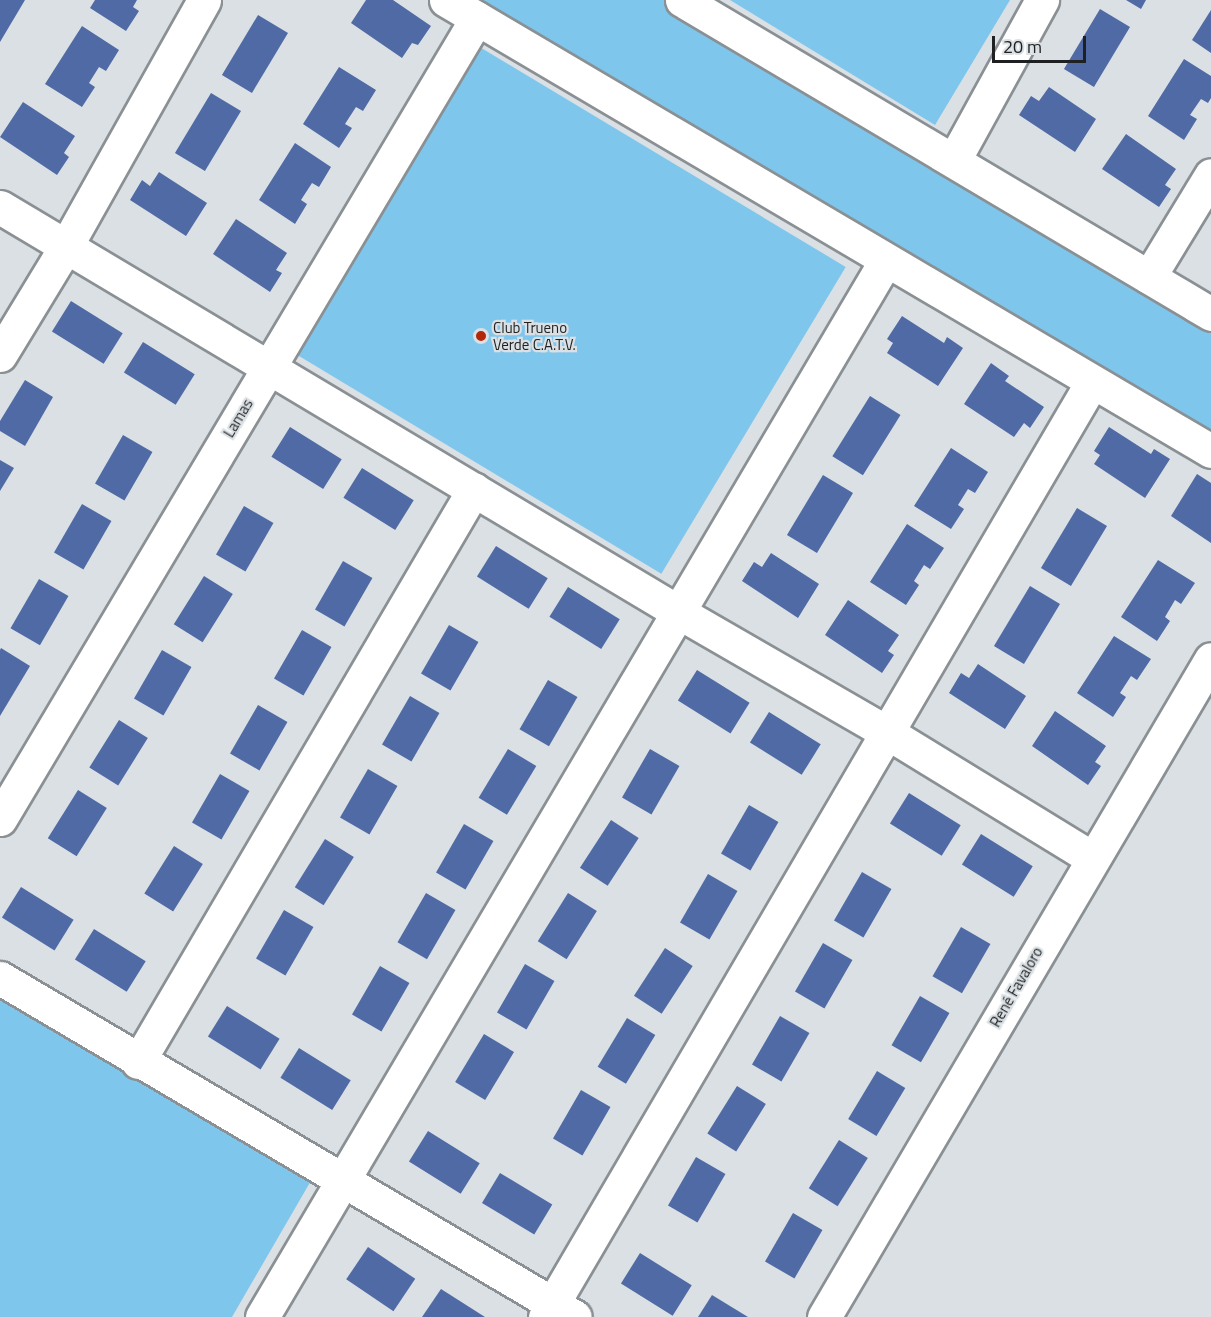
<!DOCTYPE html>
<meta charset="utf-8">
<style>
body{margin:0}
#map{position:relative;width:1211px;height:1317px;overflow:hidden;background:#dae0e4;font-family:"Titillium Web",sans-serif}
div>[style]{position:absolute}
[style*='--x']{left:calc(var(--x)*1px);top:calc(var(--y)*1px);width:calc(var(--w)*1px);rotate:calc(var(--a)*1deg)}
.green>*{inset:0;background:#7fc6ec;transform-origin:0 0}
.building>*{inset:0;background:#4f6aa4;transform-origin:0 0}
.roads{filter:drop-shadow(2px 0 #8a9093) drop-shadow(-2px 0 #8a9093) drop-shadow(0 2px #8a9093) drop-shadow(0 -2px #8a9093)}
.minor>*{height:33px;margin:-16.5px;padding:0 16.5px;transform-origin:16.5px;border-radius:16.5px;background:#fff}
.dots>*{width:16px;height:16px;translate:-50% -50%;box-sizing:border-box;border:3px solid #dae0e4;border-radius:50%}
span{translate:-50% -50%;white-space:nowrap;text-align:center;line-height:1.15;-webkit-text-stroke:4.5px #dae0e4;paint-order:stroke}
.poi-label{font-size:15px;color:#1e2021}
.left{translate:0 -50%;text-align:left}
.street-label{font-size:15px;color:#1e2021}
.scale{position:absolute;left:992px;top:36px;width:94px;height:27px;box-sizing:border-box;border:3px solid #1e2021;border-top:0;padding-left:8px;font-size:18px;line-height:21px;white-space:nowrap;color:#1e2021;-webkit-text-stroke:4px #dae0e4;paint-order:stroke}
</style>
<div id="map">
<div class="green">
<i style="clip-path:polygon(446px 0,682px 0,1211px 314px,1211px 451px)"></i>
<i style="clip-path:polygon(730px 0,1010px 0,935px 125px)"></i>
<i style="left:478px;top:46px;width:429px;height:358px;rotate:31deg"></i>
<i style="clip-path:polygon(0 996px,312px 1179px,232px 1317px,0 1317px)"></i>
</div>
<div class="building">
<i style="clip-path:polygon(0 0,25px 0,0 42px)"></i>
<i style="clip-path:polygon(95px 0,137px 0,133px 7px,139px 11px,126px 31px,90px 8px)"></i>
<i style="clip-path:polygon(366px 0,393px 0,431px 26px,418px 45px,412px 43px,402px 58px,351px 23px)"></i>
<i style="clip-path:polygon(1126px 0,1146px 0,1141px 9px)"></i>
<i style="left:1100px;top:9px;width:35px;height:70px;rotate:31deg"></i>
<i style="clip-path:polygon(1211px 10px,1211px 53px,1192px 40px)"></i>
<i style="left:258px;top:15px;width:35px;height:70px;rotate:31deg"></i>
<i style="clip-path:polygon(82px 26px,119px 50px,106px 71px,99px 67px,89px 83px,95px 87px,82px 107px,45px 84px)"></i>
<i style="clip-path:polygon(1184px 59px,1211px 76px,1211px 98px,1208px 103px,1201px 99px,1190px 115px,1197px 119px,1184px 140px,1148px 116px)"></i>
<i style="clip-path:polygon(339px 67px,376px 90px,363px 111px,356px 107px,345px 124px,352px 128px,339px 148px,303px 124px)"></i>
<i style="clip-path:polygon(1049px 87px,1096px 119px,1075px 152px,1019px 115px,1031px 96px,1039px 101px)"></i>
<i style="left:211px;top:93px;width:35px;height:70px;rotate:31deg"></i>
<i style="clip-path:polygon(23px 102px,75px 136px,64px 153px,69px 157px,57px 175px,0 137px)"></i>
<i style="clip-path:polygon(1126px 134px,1176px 169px,1165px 185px,1171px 189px,1159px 207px,1102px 169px)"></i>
<i style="clip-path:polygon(295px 143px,331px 167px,319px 187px,312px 183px,301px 200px,307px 204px,295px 224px,259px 200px)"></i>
<i style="clip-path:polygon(159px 172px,207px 203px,186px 236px,130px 200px,142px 180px,150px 186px)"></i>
<i style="clip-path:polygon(236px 219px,287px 253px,276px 270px,282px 273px,270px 292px,213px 254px)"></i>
<i style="left:71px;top:301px;width:61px;height:36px;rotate:32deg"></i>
<i style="clip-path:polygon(902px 316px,944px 343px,947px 337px,963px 348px,938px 386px,887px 353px,893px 343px,887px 339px)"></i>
<i style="left:143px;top:342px;width:61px;height:36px;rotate:32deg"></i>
<i style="clip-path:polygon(991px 363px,1009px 376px,1005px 381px,1044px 407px,1030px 428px,1024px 423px,1014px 437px,964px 404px)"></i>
<i style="clip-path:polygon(25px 380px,53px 397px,25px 446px,0 431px,0 421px)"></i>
<i style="left:870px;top:396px;width:36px;height:71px;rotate:32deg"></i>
<i style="left:290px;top:427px;width:61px;height:35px;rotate:32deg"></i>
<i style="clip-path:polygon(1109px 427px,1151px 454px,1154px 449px,1170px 459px,1145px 498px,1094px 464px,1100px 455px,1094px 451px)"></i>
<i style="left:123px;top:435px;width:34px;height:56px;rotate:30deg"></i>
<i style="clip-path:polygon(951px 448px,988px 472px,975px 493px,968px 489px,958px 505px,964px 509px,951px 529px,914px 506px)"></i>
<i style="clip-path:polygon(0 460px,14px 468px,0 491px)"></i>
<i style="left:362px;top:468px;width:61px;height:35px;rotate:32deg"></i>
<i style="clip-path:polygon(1197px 474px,1211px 483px,1211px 543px,1171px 516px)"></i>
<i style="left:823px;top:475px;width:35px;height:70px;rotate:31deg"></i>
<i style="left:82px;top:504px;width:34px;height:56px;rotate:30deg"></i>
<i style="left:244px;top:506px;width:34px;height:56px;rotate:30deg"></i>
<i style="left:1077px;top:508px;width:35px;height:70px;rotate:31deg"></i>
<i style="clip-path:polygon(907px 524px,944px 548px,930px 569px,924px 565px,914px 581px,919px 585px,906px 605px,870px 582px)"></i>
<i style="left:496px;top:546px;width:61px;height:36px;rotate:32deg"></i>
<i style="clip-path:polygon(771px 553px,819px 584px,798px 618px,742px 581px,754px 562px,762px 567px)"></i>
<i style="clip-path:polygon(1158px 560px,1195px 583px,1181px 604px,1175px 600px,1165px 617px,1170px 621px,1157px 641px,1121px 617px)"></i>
<i style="left:343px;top:561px;width:34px;height:56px;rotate:30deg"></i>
<i style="left:204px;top:576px;width:34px;height:57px;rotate:32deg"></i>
<i style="left:39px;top:579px;width:34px;height:57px;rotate:30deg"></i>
<i style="left:1030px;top:586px;width:35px;height:70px;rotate:31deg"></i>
<i style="left:568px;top:587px;width:61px;height:35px;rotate:32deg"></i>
<i style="clip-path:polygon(848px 600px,899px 635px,888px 651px,894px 655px,882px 673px,825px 635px)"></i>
<i style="left:449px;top:625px;width:34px;height:56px;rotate:30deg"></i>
<i style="left:302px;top:630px;width:34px;height:56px;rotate:30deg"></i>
<i style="clip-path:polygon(1114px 636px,1151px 659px,1137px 680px,1131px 676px,1120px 693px,1126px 697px,1113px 717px,1077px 693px)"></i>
<i style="clip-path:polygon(1px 648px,30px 666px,0 716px,0 650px)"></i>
<i style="left:162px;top:650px;width:34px;height:56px;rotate:30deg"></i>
<i style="clip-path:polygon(978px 664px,1026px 696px,1005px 729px,949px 693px,961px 673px,969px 678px)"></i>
<i style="left:697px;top:670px;width:62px;height:36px;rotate:32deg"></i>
<i style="left:548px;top:680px;width:34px;height:57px;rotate:30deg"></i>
<i style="left:410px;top:696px;width:34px;height:56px;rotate:30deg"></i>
<i style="left:258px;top:705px;width:34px;height:56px;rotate:30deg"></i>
<i style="clip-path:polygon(1055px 711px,1106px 746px,1095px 762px,1101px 766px,1088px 785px,1032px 746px)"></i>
<i style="left:769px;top:712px;width:61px;height:36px;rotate:32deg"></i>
<i style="left:119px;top:720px;width:34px;height:56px;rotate:32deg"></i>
<i style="left:508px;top:749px;width:33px;height:57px;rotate:31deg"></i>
<i style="left:650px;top:749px;width:34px;height:56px;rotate:30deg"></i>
<i style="left:368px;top:769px;width:34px;height:56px;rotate:30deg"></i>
<i style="left:220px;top:774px;width:34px;height:56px;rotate:30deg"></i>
<i style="left:78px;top:790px;width:34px;height:57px;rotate:32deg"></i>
<i style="left:909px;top:793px;width:61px;height:36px;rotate:32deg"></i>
<i style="left:749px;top:805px;width:34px;height:56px;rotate:30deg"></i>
<i style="left:611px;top:820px;width:33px;height:57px;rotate:33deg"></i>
<i style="left:464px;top:824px;width:34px;height:56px;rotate:30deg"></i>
<i style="left:981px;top:834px;width:61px;height:36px;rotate:32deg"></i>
<i style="left:325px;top:839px;width:34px;height:57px;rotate:32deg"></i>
<i style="left:174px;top:846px;width:34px;height:56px;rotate:32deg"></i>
<i style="left:862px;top:872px;width:34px;height:56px;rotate:30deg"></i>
<i style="left:708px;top:874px;width:34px;height:56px;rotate:30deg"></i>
<i style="left:21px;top:887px;width:62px;height:36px;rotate:32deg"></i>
<i style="left:426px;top:893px;width:34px;height:57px;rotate:30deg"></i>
<i style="left:568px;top:893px;width:34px;height:57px;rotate:32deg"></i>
<i style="left:284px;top:910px;width:34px;height:56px;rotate:30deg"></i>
<i style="left:961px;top:927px;width:34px;height:57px;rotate:30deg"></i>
<i style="left:94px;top:929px;width:61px;height:36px;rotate:32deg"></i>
<i style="left:823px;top:943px;width:34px;height:56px;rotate:30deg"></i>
<i style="left:665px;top:948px;width:33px;height:57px;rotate:33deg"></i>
<i style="left:525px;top:964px;width:34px;height:56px;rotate:30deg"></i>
<i style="left:380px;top:966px;width:34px;height:56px;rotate:30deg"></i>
<i style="left:920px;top:996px;width:34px;height:57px;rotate:30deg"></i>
<i style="left:227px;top:1006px;width:62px;height:36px;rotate:32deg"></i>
<i style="left:780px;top:1016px;width:34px;height:56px;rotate:30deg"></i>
<i style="left:627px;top:1018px;width:33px;height:57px;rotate:31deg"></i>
<i style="left:484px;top:1034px;width:35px;height:56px;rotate:31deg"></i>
<i style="left:299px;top:1048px;width:61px;height:35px;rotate:32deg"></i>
<i style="left:877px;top:1071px;width:33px;height:56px;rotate:31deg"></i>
<i style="left:737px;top:1086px;width:34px;height:56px;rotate:32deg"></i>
<i style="left:581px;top:1090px;width:34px;height:56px;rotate:30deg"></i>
<i style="left:428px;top:1131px;width:61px;height:36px;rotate:32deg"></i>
<i style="left:839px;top:1140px;width:34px;height:57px;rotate:32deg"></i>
<i style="left:696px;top:1157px;width:34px;height:56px;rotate:30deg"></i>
<i style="left:500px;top:1173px;width:61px;height:35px;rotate:31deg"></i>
<i style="left:793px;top:1213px;width:34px;height:56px;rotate:30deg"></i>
<i style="left:368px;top:1247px;width:57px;height:39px;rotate:34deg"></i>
<i style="left:640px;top:1253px;width:61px;height:36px;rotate:32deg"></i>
<i style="clip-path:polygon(441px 1289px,485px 1317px,422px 1317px)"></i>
<i style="clip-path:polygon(712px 1295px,748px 1317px,698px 1317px)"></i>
</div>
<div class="roads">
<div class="minor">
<i style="--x:446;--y:0;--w:888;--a:30.52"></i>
<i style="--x:682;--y:0;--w:615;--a:30.69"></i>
<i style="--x:954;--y:160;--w:183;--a:-61.2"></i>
<i style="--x:0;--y:207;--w:792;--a:30.84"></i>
<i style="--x:680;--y:613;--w:240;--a:30"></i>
<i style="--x:888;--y:733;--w:239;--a:31.5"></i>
<i style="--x:1149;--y:277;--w:119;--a:-58.7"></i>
<i style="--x:0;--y:355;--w:125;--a:-58.7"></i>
<i style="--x:65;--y:248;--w:284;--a:-60.7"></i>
<i style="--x:0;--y:819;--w:932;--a:-59.23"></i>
<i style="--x:0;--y:978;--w:667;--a:30.52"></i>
<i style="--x:138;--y:1062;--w:664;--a:-59.61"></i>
<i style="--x:262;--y:1317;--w:1227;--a:-59.44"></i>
<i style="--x:545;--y:1317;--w:1083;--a:-59.67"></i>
<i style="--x:824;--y:1317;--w:763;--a:-59.54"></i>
</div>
</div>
<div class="dots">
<i style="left:481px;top:336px;background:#b2260a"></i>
</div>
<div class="poi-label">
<span class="left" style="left:493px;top:336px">Club Trueno<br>Verde C.A.T.V.</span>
</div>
<div class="street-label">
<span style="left:238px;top:418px;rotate:-59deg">Lamas</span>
<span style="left:1016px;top:987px;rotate:-60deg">René Favaloro</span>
</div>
<div class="scale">20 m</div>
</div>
